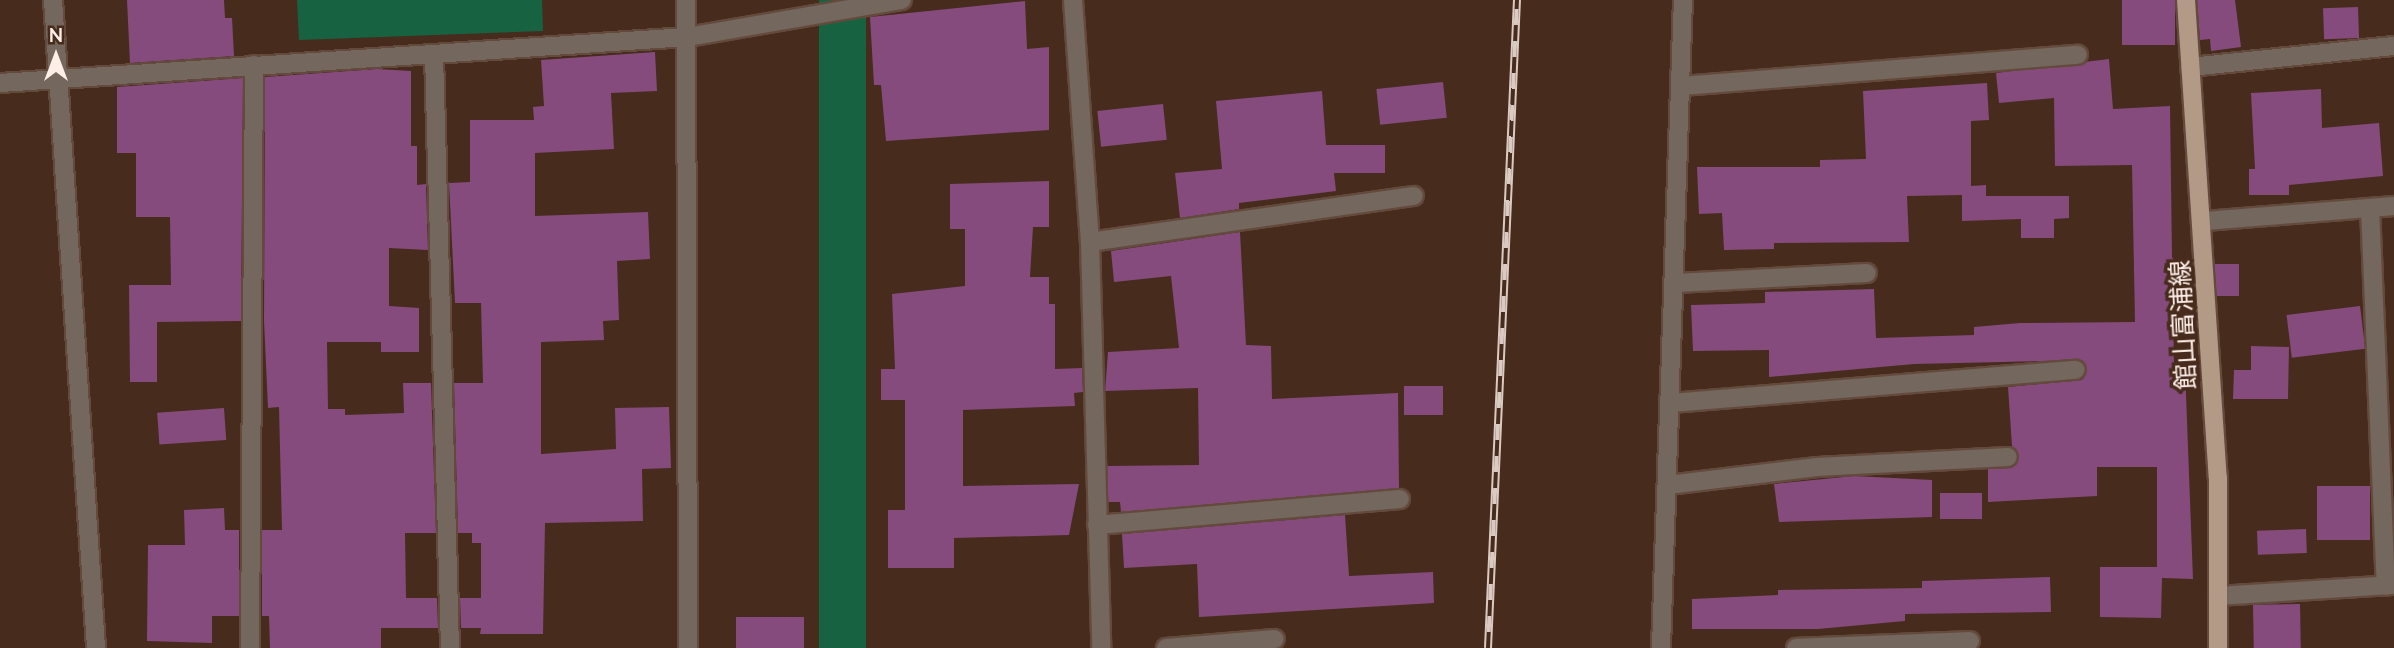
<!DOCTYPE html>
<meta charset="utf-8">
<style>
body{margin:0}
#map{position:relative;width:2394px;height:648px;overflow:hidden;background:#472b1d;font-family:Mulish,"Noto Sans JP",sans-serif}
div>[style]{position:absolute}
[style*='--x']{left:calc(var(--x)*1px);top:calc(var(--y)*1px);width:calc(var(--w)*1px);rotate:calc(var(--a)*1deg)}
.green>*{inset:0;background:#176240;transform-origin:0 0}
.building>*{inset:0;background:#854b7c;transform-origin:0 0}
.roads{filter:drop-shadow(2px 0 #644a3d) drop-shadow(-2px 0 #644a3d) drop-shadow(0 2px #644a3d) drop-shadow(0 -2px #644a3d)}
.minor>*{height:18px;margin:-9px;padding:0 9px;transform-origin:9px;border-radius:9px;background:#74675e}
.major>*{height:18px;margin:-9px;padding:0 9px;transform-origin:9px;border-radius:9px;background:#b39a87}
.rail>*{height:8px;margin-top:-4px;transform-origin:0;background:repeating-linear-gradient(90deg,#472b1d 0 16px,#dbcac2 0 32px);box-sizing:border-box;border-block:2px solid #dbcac2}
span{translate:-50% -50%;white-space:nowrap;text-align:center;line-height:1.15;-webkit-text-stroke:7px #472b1d;paint-order:stroke}
.street-label{font-size:26px;color:#fdeee7}
.north{position:absolute;left:21px;top:21px;width:70px;height:70px;-webkit-text-stroke:5px #472b1d;paint-order:stroke;rotate:0deg;font-size:19px;font-weight:700;line-height:28px;text-align:center;color:#fdeee7}
.north::after{content:'';display:block;margin:auto;width:24px;height:32px;background:#fdeee7;clip-path:polygon(50% 0,100% 100%,50% 72%,0 100%)}
</style>
<div id="map">
<div class="green">
<i style="clip-path:polygon(297px 0,542px 0,543px 31px,299px 40px)"></i>
<i style="left:819px;top:0;width:47px;height:648px"></i>
</div>
<div class="building">
<i style="clip-path:polygon(127px 0,224px 0,225px 18px,232px 18px,234px 56px,130px 63px)"></i>
<i style="left:2122px;top:0;width:53px;height:45px"></i>
<i style="clip-path:polygon(2197px 0,2235px 0,2241px 47px,2211px 51px,2210px 39px,2200px 40px)"></i>
<i style="clip-path:polygon(1025px 1px,1027px 49px,1049px 47px,1049px 130px,886px 141px,881px 85px,874px 85px,870px 17px)"></i>
<i style="left:2358px;top:7px;width:31px;height:35px;rotate:88deg"></i>
<i style="clip-path:polygon(655px 52px,657px 91px,611px 93px,614px 149px,535px 153px,535px 216px,648px 212px,650px 259px,617px 261px,619px 320px,603px 321px,604px 340px,541px 342px,541px 454px,616px 449px,615px 408px,669px 407px,671px 468px,642px 469px,643px 521px,545px 523px,543px 634px,480px 634px,481px 628px,461px 628px,460px 598px,481px 598px,481px 543px,472px 543px,472px 533px,458px 533px,454px 383px,483px 383px,481px 303px,455px 303px,449px 183px,470px 182px,470px 120px,534px 120px,533px 107px,544px 106px,541px 60px)"></i>
<i style="clip-path:polygon(2109px 59px,2113px 109px,2170px 106px,2172px 257px,2177px 264px,2192px 264px,2194px 295px,2173px 295px,2174px 369px,2185px 368px,2193px 579px,2162px 578px,2161px 618px,2100px 617px,2100px 567px,2157px 567px,2157px 467px,2097px 467px,2097px 496px,1988px 502px,1988px 469px,2012px 468px,2019px 457px,2012px 446px,2008px 387px,2082px 380px,2087px 370px,2081px 360px,1914px 364px,1769px 377px,1769px 350px,1693px 351px,1691px 305px,1765px 303px,1765px 292px,1874px 289px,1876px 338px,1974px 335px,1974px 327px,2020px 323px,2135px 322px,2132px 165px,2055px 166px,2054px 98px,1999px 103px,1996px 73px)"></i>
<i style="clip-path:polygon(377px 69px,411px 71px,411px 146px,417px 146px,417px 185px,426px 184px,428px 250px,389px 248px,389px 306px,419px 308px,419px 352px,381px 352px,381px 342px,327px 342px,328px 409px,345px 409px,345px 415px,404px 413px,403px 383px,431px 383px,436px 533px,405px 533px,406px 598px,437px 598px,438px 628px,381px 628px,381px 648px,270px 648px,269px 616px,262px 616px,262px 530px,282px 530px,279px 407px,268px 408px,264px 321px,265px 77px)"></i>
<i style="clip-path:polygon(243px 78px,241px 321px,157px 322px,157px 382px,130px 382px,129px 285px,171px 285px,170px 217px,136px 217px,136px 153px,117px 153px,117px 87px)"></i>
<i style="left:1443px;top:82px;width:36px;height:67px;rotate:84deg"></i>
<i style="clip-path:polygon(1987px 83px,1989px 120px,1971px 121px,1971px 186px,1986px 185px,1986px 196px,2069px 196px,2069px 218px,2054px 219px,2054px 238px,2021px 238px,2021px 219px,1962px 221px,1962px 195px,1907px 196px,1909px 242px,1774px 243px,1774px 249px,1724px 250px,1722px 213px,1699px 214px,1697px 167px,1820px 167px,1820px 160px,1866px 159px,1863px 91px)"></i>
<i style="clip-path:polygon(2321px 89px,2322px 128px,2379px 123px,2383px 176px,2289px 185px,2289px 195px,2249px 195px,2249px 169px,2255px 169px,2251px 93px)"></i>
<i style="clip-path:polygon(1322px 91px,1326px 145px,1385px 145px,1385px 173px,1334px 173px,1336px 191px,1239px 203px,1239px 209px,1180px 218px,1175px 173px,1222px 169px,1216px 101px)"></i>
<i style="left:1163px;top:104px;width:36px;height:66px;rotate:84deg"></i>
<i style="clip-path:polygon(1049px 181px,1049px 227px,1033px 227px,1030px 277px,1049px 277px,1049px 304px,1055px 304px,1055px 369px,1082px 368px,1083px 392px,1074px 393px,1075px 406px,963px 410px,963px 486px,1079px 484px,1069px 535px,954px 538px,954px 568px,888px 568px,888px 510px,905px 510px,905px 400px,881px 400px,881px 369px,895px 369px,892px 294px,965px 286px,965px 229px,950px 229px,950px 184px)"></i>
<i style="clip-path:polygon(1240px 232px,1246px 345px,1271px 346px,1272px 399px,1398px 393px,1399px 488px,1121px 512px,1120px 502px,1108px 502px,1107px 466px,1199px 465px,1198px 388px,1105px 391px,1108px 352px,1179px 348px,1171px 276px,1114px 282px,1111px 251px)"></i>
<i style="left:2215px;top:264px;width:24px;height:32px"></i>
<i style="left:2360px;top:306px;width:43px;height:74px;rotate:83deg"></i>
<i style="clip-path:polygon(2251px 346px,2289px 347px,2288px 399px,2233px 399px,2234px 370px,2251px 370px)"></i>
<i style="left:1443px;top:386px;width:29px;height:39px;rotate:90deg"></i>
<i style="left:224px;top:408px;width:32px;height:67px;rotate:86deg"></i>
<i style="clip-path:polygon(1854px 476px,1932px 480px,1932px 517px,1779px 522px,1774px 484px)"></i>
<i style="left:2317px;top:486px;width:53px;height:54px"></i>
<i style="left:1982px;top:493px;width:26px;height:42px;rotate:90deg"></i>
<i style="clip-path:polygon(224px 508px,225px 530px,239px 530px,239px 616px,212px 616px,212px 643px,147px 641px,148px 545px,185px 545px,184px 510px)"></i>
<i style="clip-path:polygon(1345px 515px,1349px 576px,1433px 572px,1434px 603px,1199px 617px,1197px 564px,1124px 568px,1122px 534px)"></i>
<i style="left:2306px;top:529px;width:24px;height:49px;rotate:88deg"></i>
<i style="clip-path:polygon(2050px 577px,2051px 612px,1905px 614px,1905px 621px,1818px 629px,1692px 629px,1692px 599px,1778px 595px,1778px 590px,1922px 588px,1922px 581px)"></i>
<i style="left:2300px;top:604px;width:44px;height:47px;rotate:89deg"></i>
<i style="left:804px;top:617px;width:31px;height:68px;rotate:90deg"></i>
</div>
<div class="roads">
<div class="minor">
<i style="--x:53;--y:0;--w:649;--a:86.2"></i>
<i style="--x:686;--y:0;--w:648;--a:89.82"></i>
<i style="--x:1073;--y:0;--w:243;--a:86"></i>
<i style="--x:1090;--y:242;--w:406;--a:88.4"></i>
<i style="--x:434;--y:54;--w:594;--a:88.46"></i>
<i style="--x:2190;--y:67;--w:205;--a:-5.9"></i>
<i style="--x:0;--y:83;--w:689;--a:-3.83"></i>
<i style="--x:687;--y:37;--w:218;--a:-9.8"></i>
<i style="--x:1681;--y:86;--w:398;--a:-4.5"></i>
<i style="--x:2370;--y:208;--w:378;--a:87.6"></i>
<i style="--x:2204;--y:221;--w:191;--a:-4.5"></i>
<i style="--x:1090;--y:242;--w:327;--a:-8.1"></i>
<i style="--x:1676;--y:283;--w:191;--a:-3"></i>
<i style="--x:1671;--y:403;--w:406;--a:-4.7"></i>
<i style="--x:1668;--y:485;--w:150;--a:-6.9"></i>
<i style="--x:1817;--y:467;--w:191;--a:-3"></i>
<i style="--x:1097;--y:525;--w:304;--a:-4.9"></i>
<i style="--x:2218;--y:596;--w:176;--a:-3.6"></i>
<i style="--x:250;--y:648;--w:583;--a:-89.61"></i>
<i style="--x:1166;--y:648;--w:109;--a:-4.7"></i>
<i style="--x:1661;--y:648;--w:648;--a:-88.06"></i>
<i style="--x:1796;--y:648;--w:174;--a:-2.3"></i>
</div>
<div class="major">
<i style="--x:2186;--y:0;--w:479;--a:86.2"></i>
<i style="--x:2218;--y:478;--w:170;--a:90"></i>
</div>
</div>
<div class="rail">
<i style="--x:1488;--y:648;--w:649;--a:-87.44"></i>
</div>
<div class="street-label">
<span style="left:2183px;top:325px;rotate:-93deg">館山富浦線</span>
</div>
<div class="north">N</div>
</div>
